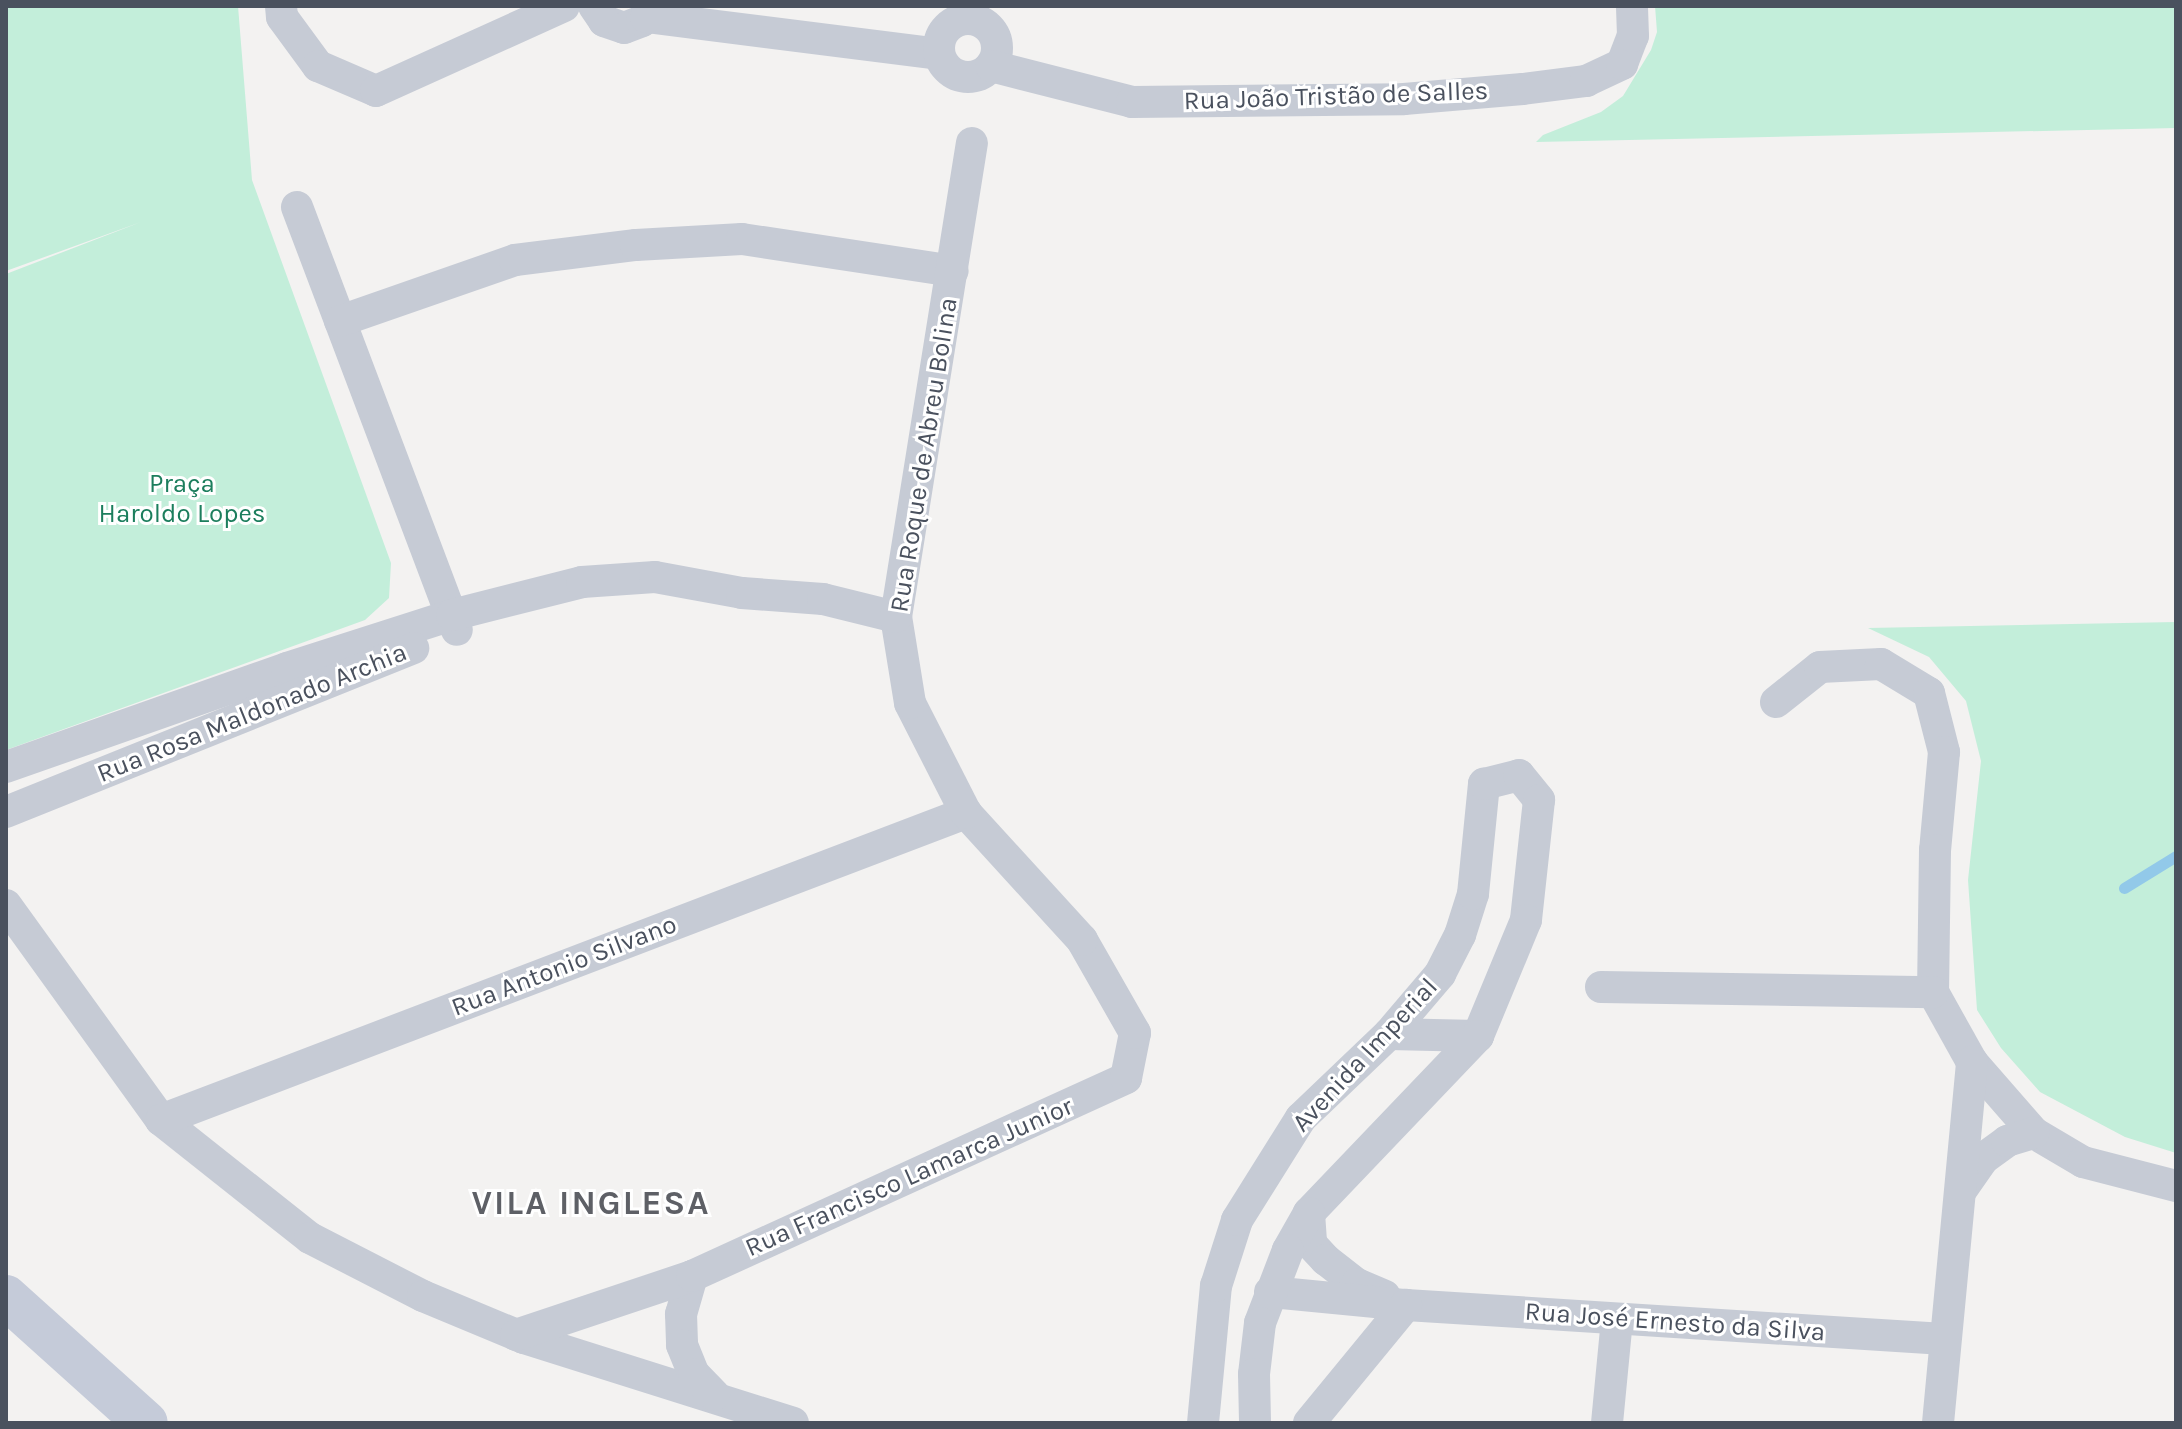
<!DOCTYPE html>
<meta charset="utf-8">
<style>
body{margin:0}
#map{position:relative;width:2182px;height:1429px;overflow:hidden;background:#f3f2f1;font-family:Karla,sans-serif}
div>[style]{position:absolute}
[style*='--x']{left:calc(var(--x)*1px);top:calc(var(--y)*1px);width:calc(var(--w)*1px);rotate:calc(var(--a)*1deg)}
.green>*{inset:0;background:#c3eeda}
.stream>*{height:11px;margin:-5.5px;padding:0 5.5px;transform-origin:5.5px;border-radius:5.5px;background:#92c9e9}
.street>*{height:32px;margin:-16px;padding:0 16px;transform-origin:16px;border-radius:16px;background:#c6cbd5}
.street>.ring{margin:-16px;padding:0;box-sizing:content-box;background:none;border:32px solid #c6cbd5;border-radius:50%}
.secondary>*{height:44px;margin:-22px;padding:0 22px;transform-origin:22px;border-radius:22px;background:#c5cbd9}
span{translate:-50% -50%;white-space:nowrap;text-align:center;line-height:1.15;-webkit-text-stroke:6px #fff;paint-order:stroke}
.street-label{font-size:26px;color:#4a515e}
.park-label{font-size:26px;color:#1c7e5d}
.district-label{font-size:34px;color:#5e6066;font-weight:700;letter-spacing:2px}
.frame{position:absolute;inset:0;border:8px solid #4a515e;pointer-events:none}
</style>
<div id="map">
<div class="green">
<i style="clip-path:polygon(6px 6px,238px 6px,252px 180px,391px 563px,389px 598px,365px 620px,6px 750px,6px 274px,141px 222px,6px 271px)"></i>
<i style="clip-path:polygon(1655px 6px,2176px 6px,2176px 128px,1536px 142px,1543px 135px,1601px 112px,1623px 96px,1651px 50px,1657px 32px)"></i>
<i style="clip-path:polygon(2176px 622px,2176px 1153px,2125px 1137px,2040px 1092px,2001px 1048px,1977px 1010px,1968px 880px,1981px 761px,1966px 701px,1929px 657px,1868px 628px)"></i>
</div>
<div class="stream">
<i style="--x:2124;--y:888;--w:61;--a:-31.6"></i>
</div>
<div class="street">
<i style="--x:281;--y:6;--w:11;--a:85"></i>
<i style="--x:282;--y:17;--w:61;--a:53.7"></i>
<i style="--x:318;--y:66;--w:63;--a:23.3"></i>
<i style="--x:376;--y:91;--w:206;--a:-24.3"></i>
<i style="--x:594;--y:6;--w:18;--a:56"></i>
<i style="--x:604;--y:21;--w:21;--a:19"></i>
<i style="--x:624;--y:28;--w:19;--a:-21"></i>
<i style="--x:642;--y:21;--w:19;--a:-54"></i>
<i style="--x:646;--y:17;--w:295;--a:7.2"></i>
<i class="ring" style="left:939px;top:19px;width:26px;height:26px"></i>
<i style="--x:991;--y:66;--w:146;--a:14.3"></i>
<i style="--x:1132;--y:102;--w:272;--a:-0.6"></i>
<i style="--x:1404;--y:99;--w:119;--a:-4.8"></i>
<i style="--x:1523;--y:89;--w:64;--a:-7.2"></i>
<i style="--x:1586;--y:81;--w:40;--a:-25"></i>
<i style="--x:1622;--y:64;--w:30;--a:-69"></i>
<i style="--x:1633;--y:36;--w:30;--a:-92"></i>
<i style="--x:297;--y:207;--w:452;--a:69.3"></i>
<i style="--x:340;--y:321;--w:185;--a:-19.2"></i>
<i style="--x:515;--y:260;--w:122;--a:-7.1"></i>
<i style="--x:636;--y:245;--w:106;--a:-3.2"></i>
<i style="--x:742;--y:239;--w:213;--a:8.6"></i>
<i style="--x:1776;--y:702;--w:56;--a:-38.5"></i>
<i style="--x:1820;--y:667;--w:61;--a:-2.8"></i>
<i style="--x:1881;--y:664;--w:56;--a:31.1"></i>
<i style="--x:1929;--y:693;--w:61;--a:75.7"></i>
<i style="--x:1944;--y:752;--w:98;--a:95.2"></i>
<i style="--x:1935;--y:850;--w:142;--a:90.8"></i>
<i style="--x:1933;--y:992;--w:80;--a:60.9"></i>
<i style="--x:1972;--y:1062;--w:94;--a:48.9"></i>
<i style="--x:2034;--y:1133;--w:57;--a:30.6"></i>
<i style="--x:2083;--y:1162;--w:96;--a:14.5"></i>
<i style="--x:6;--y:767;--w:298;--a:-19.4"></i>
<i style="--x:287;--y:668;--w:173;--a:-17.8"></i>
<i style="--x:452;--y:615;--w:134;--a:-14.2"></i>
<i style="--x:582;--y:582;--w:73;--a:-3.9"></i>
<i style="--x:655;--y:577;--w:88;--a:10.4"></i>
<i style="--x:742;--y:593;--w:81;--a:4.2"></i>
<i style="--x:823;--y:599;--w:75;--a:13.9"></i>
<i style="--x:6;--y:812;--w:439;--a:-21.9"></i>
<i style="--x:6;--y:905;--w:265;--a:54.2"></i>
<i style="--x:161;--y:1120;--w:190;--a:38.4"></i>
<i style="--x:310;--y:1238;--w:127;--a:27.2"></i>
<i style="--x:423;--y:1296;--w:109;--a:22.6"></i>
<i style="--x:524;--y:1338;--w:282;--a:17.5"></i>
<i style="--x:1601;--y:987;--w:332;--a:0.9"></i>
<i style="--x:1389;--y:1034;--w:89;--a:1.3"></i>
<i style="--x:161;--y:1120;--w:862;--a:-20.88"></i>
<i style="--x:1962;--y:1189;--w:38;--a:-55"></i>
<i style="--x:1984;--y:1158;--w:29;--a:-36"></i>
<i style="--x:2007;--y:1141;--w:28;--a:-17"></i>
<i style="--x:1309;--y:1213;--w:31;--a:86"></i>
<i style="--x:1311;--y:1244;--w:22;--a:47"></i>
<i style="--x:1326;--y:1260;--w:39;--a:38"></i>
<i style="--x:1357;--y:1284;--w:30;--a:23"></i>
<i style="--x:692;--y:1276;--w:40;--a:106"></i>
<i style="--x:681;--y:1314;--w:31;--a:88"></i>
<i style="--x:682;--y:1345;--w:31;--a:68"></i>
<i style="--x:694;--y:1374;--w:29;--a:46"></i>
<i style="--x:1270;--y:1292;--w:137;--a:5.5"></i>
<i style="--x:1406;--y:1305;--w:539;--a:3.62"></i>
<i style="--x:516;--y:1335;--w:186;--a:-18.5"></i>
<i style="--x:692;--y:1276;--w:477;--a:-24.5"></i>
<i style="--x:1126;--y:1078;--w:46;--a:-78.7"></i>
<i style="--x:1135;--y:1033;--w:107;--a:-119.7"></i>
<i style="--x:1082;--y:940;--w:172;--a:-132.4"></i>
<i style="--x:966;--y:813;--w:123;--a:-117"></i>
<i style="--x:910;--y:703;--w:87;--a:-99.2"></i>
<i style="--x:896;--y:617;--w:480;--a:-80.9"></i>
<i style="--x:1203;--y:1423;--w:138;--a:-84.6"></i>
<i style="--x:1216;--y:1286;--w:69;--a:-72.3"></i>
<i style="--x:1237;--y:1220;--w:120;--a:-57.9"></i>
<i style="--x:1301;--y:1118;--w:122;--a:-43.7"></i>
<i style="--x:1389;--y:1034;--w:79;--a:-49.6"></i>
<i style="--x:1440;--y:974;--w:44;--a:-62.9"></i>
<i style="--x:1460;--y:935;--w:43;--a:-72.4"></i>
<i style="--x:1473;--y:894;--w:111;--a:-84.3"></i>
<i style="--x:1484;--y:784;--w:36;--a:-14"></i>
<i style="--x:1519;--y:775;--w:32;--a:51"></i>
<i style="--x:1539;--y:800;--w:121;--a:96.2"></i>
<i style="--x:1526;--y:920;--w:126;--a:112.5"></i>
<i style="--x:1478;--y:1036;--w:245;--a:133.7"></i>
<i style="--x:1309;--y:1213;--w:43;--a:119.6"></i>
<i style="--x:1288;--y:1250;--w:78;--a:111"></i>
<i style="--x:1260;--y:1323;--w:51;--a:96.7"></i>
<i style="--x:1254;--y:1374;--w:49;--a:88.8"></i>
<i style="--x:1309;--y:1423;--w:153;--a:-50.6"></i>
<i style="--x:1607;--y:1423;--w:104;--a:-84.5"></i>
<i style="--x:1938;--y:1423;--w:363;--a:-84.6"></i>
</div>
<div class="secondary">
<i style="--x:6;--y:1297;--w:188;--a:42"></i>
</div>
<div class="street-label">
<span style="left:1336px;top:96px;rotate:-2deg">Rua João Tristão de Salles</span>
<span style="left:924px;top:455px;rotate:-81deg">Rua Roque de Abreu Bolina</span>
<span style="left:252px;top:713px;rotate:-22deg">Rua Rosa Maldonado Archia</span>
<span style="left:564px;top:966px;rotate:-21deg">Rua Antonio Silvano</span>
<span style="left:1365px;top:1055px;rotate:-47deg">Avenida Imperial</span>
<span style="left:909px;top:1177px;rotate:-24deg">Rua Francisco Lamarca Junior</span>
<span style="left:1675px;top:1322px;rotate:4deg">Rua José Ernesto da Silva</span>
</div>
<div class="park-label">
<span style="left:182px;top:499px">Praça<br>Haroldo Lopes</span>
</div>
<div class="district-label">
<span style="left:591px;top:1204px">VILA INGLESA</span>
</div>
<div class="frame"></div>
</div>
